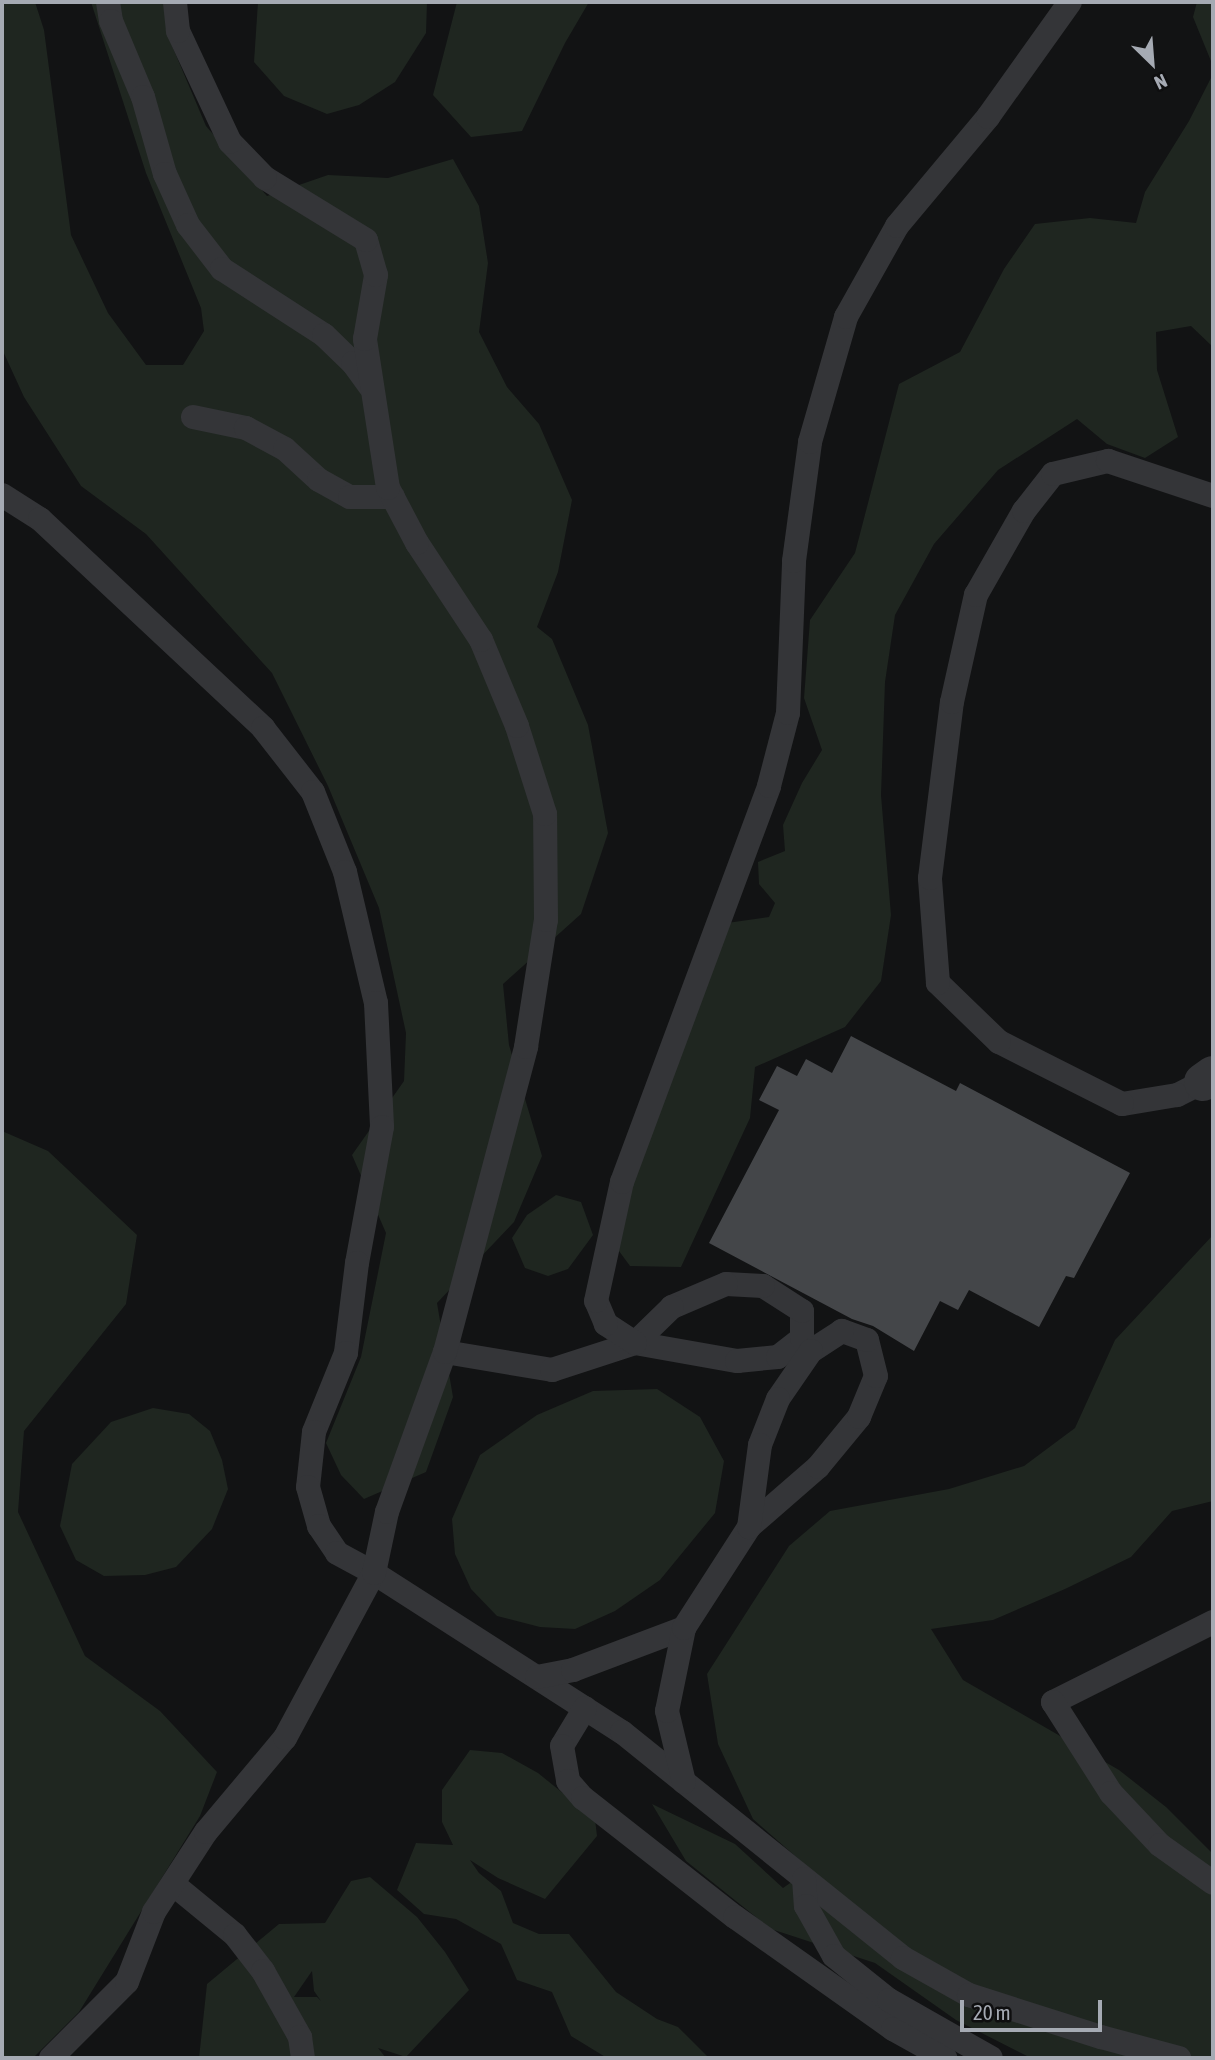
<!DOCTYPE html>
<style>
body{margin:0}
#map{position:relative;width:1215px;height:2060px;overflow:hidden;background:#121314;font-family:"Asap Condensed",sans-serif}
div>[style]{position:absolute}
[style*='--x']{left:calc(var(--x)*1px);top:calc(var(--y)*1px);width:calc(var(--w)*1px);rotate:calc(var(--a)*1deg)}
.green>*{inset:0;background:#1f2620}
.building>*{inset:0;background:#444649}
.lane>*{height:24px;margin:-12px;padding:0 12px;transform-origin:12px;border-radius:12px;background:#343538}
.street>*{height:38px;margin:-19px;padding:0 19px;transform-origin:19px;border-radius:19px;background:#343538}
span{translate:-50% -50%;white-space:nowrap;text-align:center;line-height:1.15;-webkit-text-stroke:7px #0e0e0f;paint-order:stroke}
.frame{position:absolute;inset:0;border:4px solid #a5aab3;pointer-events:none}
.north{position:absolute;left:1117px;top:28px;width:70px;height:70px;-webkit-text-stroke:5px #0e0e0f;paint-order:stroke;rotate:155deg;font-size:19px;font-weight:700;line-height:28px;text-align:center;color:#a5aab3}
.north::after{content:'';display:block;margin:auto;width:24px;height:32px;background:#a5aab3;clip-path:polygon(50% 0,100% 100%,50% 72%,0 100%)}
.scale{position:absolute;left:960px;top:2000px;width:142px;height:32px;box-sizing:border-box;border:4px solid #a5aab3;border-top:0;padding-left:9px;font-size:21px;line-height:24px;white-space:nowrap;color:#a5aab3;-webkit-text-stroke:5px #0e0e0f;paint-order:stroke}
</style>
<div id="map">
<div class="green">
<i style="clip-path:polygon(2px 2px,35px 2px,44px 30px,71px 235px,108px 313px,146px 365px,183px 365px,204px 331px,201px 308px,146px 173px,91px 2px,166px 2px,170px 41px,206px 126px,267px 196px,328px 175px,388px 178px,453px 159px,479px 206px,488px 263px,479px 332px,507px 387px,539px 424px,572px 500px,558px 572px,537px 627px,552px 639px,588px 725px,608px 833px,581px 914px,503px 984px,509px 1045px,542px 1156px,514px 1222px,437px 1303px,453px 1397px,426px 1472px,364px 1499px,341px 1475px,326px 1443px,361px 1357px,386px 1233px,352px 1155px,404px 1081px,406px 1033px,379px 908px,328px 786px,272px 673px,146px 534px,81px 486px,24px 397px,2px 349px)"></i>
<i style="clip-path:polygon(258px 2px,427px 2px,426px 33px,395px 82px,359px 105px,327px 114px,284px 96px,254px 62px)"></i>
<i style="clip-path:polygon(457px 2px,589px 2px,565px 43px,522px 131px,471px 137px,433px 95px)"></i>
<i style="clip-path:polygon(1197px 2px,1213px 2px,1213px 66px,1193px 17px)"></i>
<i style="clip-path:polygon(1213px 74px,1213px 347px,1191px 326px,1156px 332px,1157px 370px,1178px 437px,1145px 458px,1107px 444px,1077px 419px,998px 470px,934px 544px,895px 615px,885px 682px,881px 795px,891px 915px,881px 981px,845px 1027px,755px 1067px,750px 1118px,681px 1267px,630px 1266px,619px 1251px,618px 1223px,727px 923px,769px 917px,775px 903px,759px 884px,758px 862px,785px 851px,783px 825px,802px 783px,822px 750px,804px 698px,810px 620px,855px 553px,899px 384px,960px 352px,1004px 269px,1035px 224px,1090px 218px,1136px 223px,1145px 192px,1189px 121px)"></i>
<i style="clip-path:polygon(2px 1131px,48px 1151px,137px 1235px,126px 1304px,24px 1431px,18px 1512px,85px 1656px,160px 1711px,217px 1772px,200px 1816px,79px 2012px,33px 2058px,2px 2058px)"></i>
<i style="clip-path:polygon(556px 1195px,581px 1202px,593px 1235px,568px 1269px,548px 1276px,525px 1268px,512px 1238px,527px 1215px)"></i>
<i style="clip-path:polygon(1213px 1235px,1213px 1501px,1172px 1511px,1131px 1557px,1065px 1589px,993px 1620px,931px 1629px,963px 1680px,1119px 1770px,1166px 1807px,1213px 1854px,1213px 2058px,1031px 2058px,956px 2020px,875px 1963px,771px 1929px,686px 1861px,652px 1804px,735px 1844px,783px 1888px,810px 1869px,753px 1819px,718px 1744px,707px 1674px,789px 1546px,830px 1511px,949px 1489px,1024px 1466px,1075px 1428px,1115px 1340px)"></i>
<i style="clip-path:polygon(657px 1389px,700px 1417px,724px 1461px,715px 1513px,660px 1580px,615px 1611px,575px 1629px,540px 1627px,497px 1616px,471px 1589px,455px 1554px,452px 1519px,480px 1455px,537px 1415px,593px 1391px)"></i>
<i style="clip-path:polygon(153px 1408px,189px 1414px,210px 1431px,222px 1460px,228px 1489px,212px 1529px,176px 1567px,145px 1575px,104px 1576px,76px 1560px,60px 1526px,72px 1464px,111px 1422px)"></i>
<i style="clip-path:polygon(470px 1750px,502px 1753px,538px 1773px,595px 1819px,597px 1836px,545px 1899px,498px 1878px,470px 1860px,479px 1873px,501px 1891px,513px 1923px,539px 1934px,569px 1934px,616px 1992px,657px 2019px,678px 2027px,709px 2058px,607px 2058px,571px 2036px,552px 1992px,517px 1980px,501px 1944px,456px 1919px,424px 1914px,397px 1890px,416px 1843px,453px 1845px,442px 1822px,442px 1790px)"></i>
<i style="clip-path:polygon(evenodd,370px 1877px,417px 1917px,445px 1952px,469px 1990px,406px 2057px,378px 2048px,386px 2058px,199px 2058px,207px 1984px,279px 1924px,325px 1923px,351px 1881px,370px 1877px,312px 1971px,314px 1991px,321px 2001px,317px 1997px,294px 1997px,312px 1971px)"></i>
</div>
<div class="building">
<i style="clip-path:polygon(851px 1036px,956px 1091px,960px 1083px,1130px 1173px,1074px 1278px,1066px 1276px,1039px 1327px,969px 1290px,958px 1310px,940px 1301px,914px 1351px,873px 1326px,852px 1319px,709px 1243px,779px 1110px,759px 1100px,777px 1066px,797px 1076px,806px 1059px,832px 1073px)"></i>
</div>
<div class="lane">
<i style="--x:108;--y:2;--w:19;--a:81"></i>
<i style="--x:111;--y:21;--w:82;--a:67.2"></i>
<i style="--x:143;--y:97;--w:80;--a:74.1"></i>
<i style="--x:165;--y:174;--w:56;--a:65.7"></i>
<i style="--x:188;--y:225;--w:56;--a:52.3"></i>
<i style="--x:222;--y:269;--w:121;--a:32.9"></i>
<i style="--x:324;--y:335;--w:40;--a:44"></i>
<i style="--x:353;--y:363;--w:29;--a:54"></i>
<i style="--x:193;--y:417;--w:54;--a:11.7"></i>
<i style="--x:246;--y:428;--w:44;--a:28.3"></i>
<i style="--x:285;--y:449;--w:46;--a:42.4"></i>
<i style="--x:319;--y:480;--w:35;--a:29"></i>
<i style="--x:350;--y:497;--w:43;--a:0"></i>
<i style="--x:2;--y:495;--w:45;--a:32.3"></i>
<i style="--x:40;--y:519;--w:306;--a:43.1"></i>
<i style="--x:263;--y:728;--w:81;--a:52"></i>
<i style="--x:313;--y:792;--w:86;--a:68.2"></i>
<i style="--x:345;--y:872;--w:135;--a:76.7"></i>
<i style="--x:376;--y:1003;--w:124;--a:87.2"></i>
<i style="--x:382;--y:1127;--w:138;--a:100.4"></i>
<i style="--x:357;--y:1263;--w:91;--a:97"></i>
<i style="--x:346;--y:1353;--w:85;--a:112.1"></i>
<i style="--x:314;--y:1432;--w:55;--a:96.2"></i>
<i style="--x:308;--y:1487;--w:41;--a:74.2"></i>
<i style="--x:319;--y:1526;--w:32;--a:56"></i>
<i style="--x:337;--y:1553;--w:42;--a:28.4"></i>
<i style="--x:374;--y:1573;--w:295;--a:32.7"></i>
<i style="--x:622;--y:1732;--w:361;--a:38.8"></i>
<i style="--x:903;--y:1958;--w:76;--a:29.3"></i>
<i style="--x:969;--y:1995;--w:139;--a:17.7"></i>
<i style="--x:1101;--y:2037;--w:81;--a:15.1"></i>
<i style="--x:1203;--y:1082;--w:29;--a:153"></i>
<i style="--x:1177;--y:1095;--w:56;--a:170.7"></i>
<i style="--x:1122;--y:1104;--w:138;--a:-153.2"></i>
<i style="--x:999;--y:1042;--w:85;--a:-136"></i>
<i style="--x:938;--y:983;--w:105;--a:-94.4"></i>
<i style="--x:930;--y:878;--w:177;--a:-82.9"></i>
<i style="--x:952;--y:702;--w:110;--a:-77.4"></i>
<i style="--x:976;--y:595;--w:97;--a:-60.3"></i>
<i style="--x:1024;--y:511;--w:47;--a:-51.9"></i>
<i style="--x:1053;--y:474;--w:57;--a:-13.3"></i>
<i style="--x:1108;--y:461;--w:111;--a:18.4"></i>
<i style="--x:445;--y:1352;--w:109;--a:9.5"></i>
<i style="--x:552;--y:1370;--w:87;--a:-18"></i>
<i style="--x:635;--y:1343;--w:104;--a:10"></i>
<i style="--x:737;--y:1361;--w:41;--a:-5.6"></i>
<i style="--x:778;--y:1357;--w:31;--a:-38"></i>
<i style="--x:802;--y:1338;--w:27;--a:-90"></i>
<i style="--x:802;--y:1311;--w:46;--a:-147.3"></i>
<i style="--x:763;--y:1286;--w:37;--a:-177"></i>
<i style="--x:726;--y:1284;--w:59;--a:156.9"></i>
<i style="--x:672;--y:1307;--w:52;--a:135.8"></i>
<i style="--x:635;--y:1343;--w:35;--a:-147"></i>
<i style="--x:606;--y:1324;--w:25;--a:-113"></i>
<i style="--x:596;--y:1301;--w:122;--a:-77.7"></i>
<i style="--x:622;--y:1182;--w:422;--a:-69.6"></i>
<i style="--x:769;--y:786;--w:75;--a:-75.4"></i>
<i style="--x:788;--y:713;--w:152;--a:-87.7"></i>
<i style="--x:794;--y:561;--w:120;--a:-82.3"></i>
<i style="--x:810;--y:442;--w:130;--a:-73.9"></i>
<i style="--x:846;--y:317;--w:104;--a:-60.7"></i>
<i style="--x:897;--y:226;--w:142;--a:-50.1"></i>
<i style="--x:988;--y:117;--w:141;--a:-54.5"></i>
<i style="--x:1213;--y:1622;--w:179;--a:153.4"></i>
<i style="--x:1053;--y:1702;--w:108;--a:57.5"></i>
<i style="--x:1111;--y:1793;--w:71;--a:46.7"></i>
<i style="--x:1160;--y:1845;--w:65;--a:35.6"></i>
<i style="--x:537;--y:1677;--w:37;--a:-11"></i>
<i style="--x:573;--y:1670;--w:119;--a:-20.7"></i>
<i style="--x:585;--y:1708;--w:44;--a:121.2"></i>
<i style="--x:562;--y:1746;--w:36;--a:80"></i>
<i style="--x:568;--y:1781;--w:23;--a:49"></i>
<i style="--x:583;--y:1798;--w:193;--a:38.1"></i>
<i style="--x:735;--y:1917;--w:194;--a:35.3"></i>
<i style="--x:893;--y:2029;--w:60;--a:29.1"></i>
<i style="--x:684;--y:1782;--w:73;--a:-103.5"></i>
<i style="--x:667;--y:1711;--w:85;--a:-78.4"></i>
<i style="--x:684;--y:1628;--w:120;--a:-57.2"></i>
<i style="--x:749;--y:1527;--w:91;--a:-41"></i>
<i style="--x:818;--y:1467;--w:65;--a:-50.6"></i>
<i style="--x:859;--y:1417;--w:44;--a:-67.5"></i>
<i style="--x:876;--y:1376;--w:37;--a:-104"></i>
<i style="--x:867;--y:1340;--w:27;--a:-160"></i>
<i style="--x:842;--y:1331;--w:37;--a:147"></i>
<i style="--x:811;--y:1351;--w:58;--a:124.5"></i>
<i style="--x:778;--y:1399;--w:49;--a:111.4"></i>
<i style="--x:760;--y:1445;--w:83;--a:97.6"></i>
<i style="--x:804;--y:1879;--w:27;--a:86"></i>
<i style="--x:806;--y:1906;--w:57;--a:60.8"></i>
<i style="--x:834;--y:1956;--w:70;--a:38.7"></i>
<i style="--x:889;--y:2000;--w:117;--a:29.6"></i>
<i style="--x:173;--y:1884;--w:80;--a:39.4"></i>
<i style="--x:235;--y:1935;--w:46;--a:52.1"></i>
<i style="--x:263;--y:1971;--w:76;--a:60.7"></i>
<i style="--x:300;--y:2037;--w:21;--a:82"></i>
<i style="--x:51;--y:2058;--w:107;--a:-45"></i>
<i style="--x:127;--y:1982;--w:75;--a:-68.9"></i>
<i style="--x:154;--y:1912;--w:95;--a:-57"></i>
<i style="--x:206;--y:1832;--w:123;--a:-50"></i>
<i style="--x:285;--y:1738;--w:187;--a:-61.7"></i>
<i style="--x:374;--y:1573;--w:62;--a:-78"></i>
<i style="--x:387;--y:1512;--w:170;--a:-70.1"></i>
<i style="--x:445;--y:1352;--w:316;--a:-75.1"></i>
<i style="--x:526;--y:1047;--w:129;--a:-81.1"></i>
<i style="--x:546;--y:920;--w:106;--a:-90.5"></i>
<i style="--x:545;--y:814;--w:92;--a:-107.7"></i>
<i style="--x:517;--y:726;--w:93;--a:-112.7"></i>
<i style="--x:481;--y:640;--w:116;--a:-123.4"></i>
<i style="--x:417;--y:543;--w:62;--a:-117.8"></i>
<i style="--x:388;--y:488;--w:151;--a:-98.8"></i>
<i style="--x:365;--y:339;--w:65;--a:-80.2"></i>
<i style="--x:376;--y:275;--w:36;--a:-106"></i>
<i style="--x:366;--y:240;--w:119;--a:-148.5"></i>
<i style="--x:265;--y:178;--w:50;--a:-134.2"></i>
<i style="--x:230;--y:142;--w:123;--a:-115.1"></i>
<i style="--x:178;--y:31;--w:29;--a:-96"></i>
</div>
<div class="street">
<i style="--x:1203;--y:1082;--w:12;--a:-35"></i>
</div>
<div class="frame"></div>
<div class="north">N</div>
<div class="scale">20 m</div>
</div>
